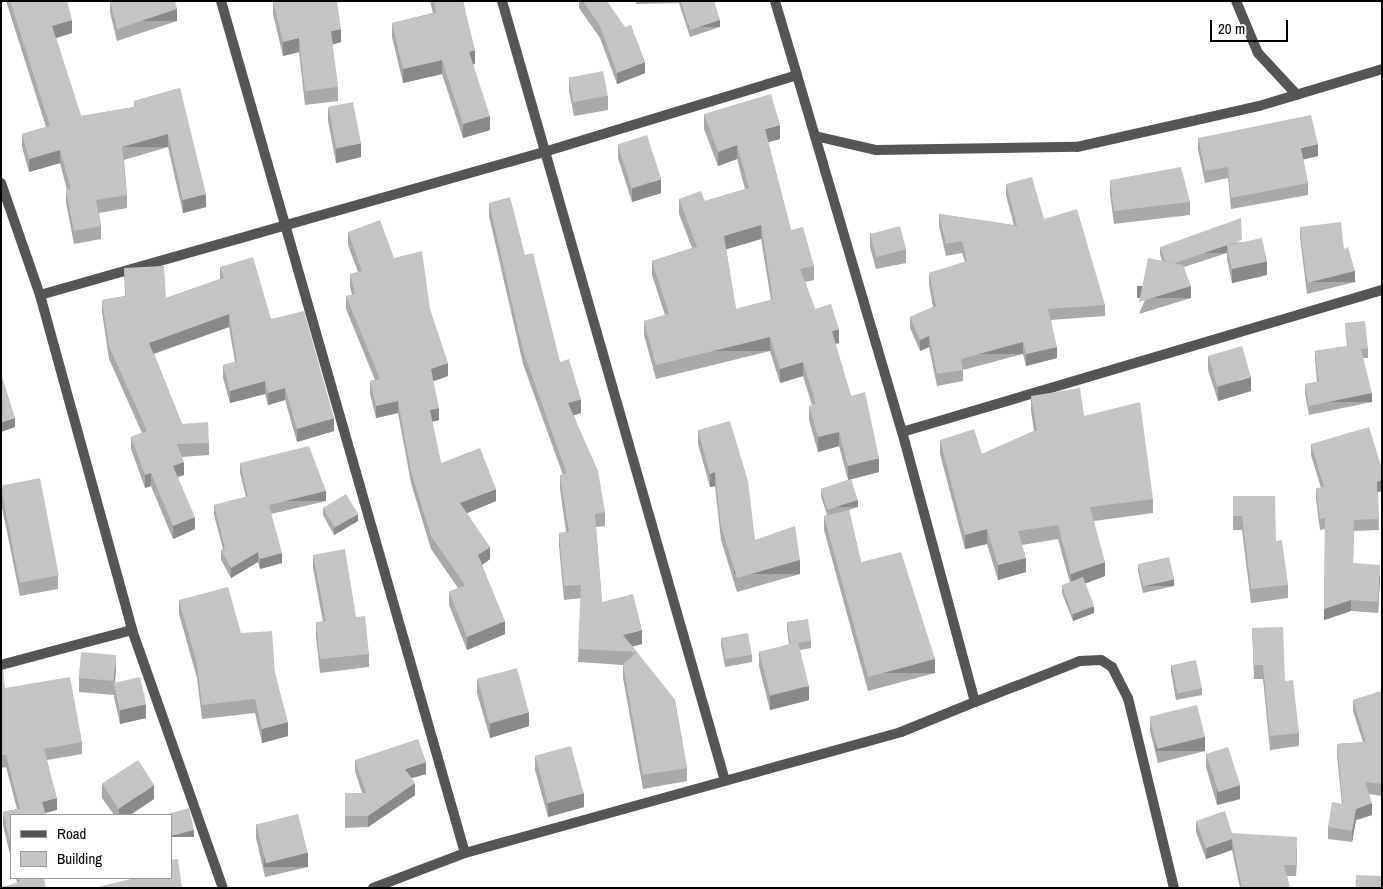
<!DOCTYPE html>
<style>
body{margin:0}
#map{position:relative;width:1383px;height:889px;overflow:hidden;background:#fff;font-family:"Archivo Narrow",sans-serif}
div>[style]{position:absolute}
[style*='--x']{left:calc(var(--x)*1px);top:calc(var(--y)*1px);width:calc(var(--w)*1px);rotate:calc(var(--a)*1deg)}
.street>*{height:10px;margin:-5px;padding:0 5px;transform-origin:5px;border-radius:5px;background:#555}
.wall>*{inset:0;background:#a9a9a9}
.shaded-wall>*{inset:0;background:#898989;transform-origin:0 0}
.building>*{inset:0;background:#c4c4c4;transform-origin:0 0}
span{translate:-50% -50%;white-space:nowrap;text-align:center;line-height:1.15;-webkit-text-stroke:5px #fff;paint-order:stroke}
.frame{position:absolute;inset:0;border:2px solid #000;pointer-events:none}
.legend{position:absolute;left:10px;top:814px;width:162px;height:65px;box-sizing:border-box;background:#fff;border:1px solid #999;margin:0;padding:6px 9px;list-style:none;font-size:15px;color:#000}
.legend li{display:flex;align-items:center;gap:10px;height:25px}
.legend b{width:25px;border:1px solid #999}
.scale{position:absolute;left:1210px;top:20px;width:78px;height:22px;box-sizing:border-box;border:2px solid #000;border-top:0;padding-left:6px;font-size:15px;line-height:18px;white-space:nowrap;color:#000;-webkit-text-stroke:4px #fff;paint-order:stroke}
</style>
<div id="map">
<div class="street">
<i style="--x:221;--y:1;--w:886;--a:74.02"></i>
<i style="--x:502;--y:1;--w:811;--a:74.04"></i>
<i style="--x:1236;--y:1;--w:56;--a:67.1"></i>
<i style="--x:1258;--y:53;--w:57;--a:47.1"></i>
<i style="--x:815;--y:136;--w:63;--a:12.9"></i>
<i style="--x:876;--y:150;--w:201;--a:-0.9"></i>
<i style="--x:1077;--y:147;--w:187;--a:-12.7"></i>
<i style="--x:1259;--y:106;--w:128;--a:-16.7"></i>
<i style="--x:1;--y:183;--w:119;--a:70.8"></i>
<i style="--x:40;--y:295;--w:347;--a:74.6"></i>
<i style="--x:132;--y:630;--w:274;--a:70.6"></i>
<i style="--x:40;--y:295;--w:524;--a:-15.84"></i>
<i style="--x:544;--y:152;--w:264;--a:-16.9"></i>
<i style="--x:797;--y:75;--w:77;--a:-106.6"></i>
<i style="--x:902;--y:432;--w:501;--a:-16.48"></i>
<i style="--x:1;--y:665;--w:136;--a:-15"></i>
<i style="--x:975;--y:702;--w:113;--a:-21.3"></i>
<i style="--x:1080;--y:661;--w:21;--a:-3"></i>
<i style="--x:1101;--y:660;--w:13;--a:32"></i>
<i style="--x:1112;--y:667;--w:35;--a:63"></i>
<i style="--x:1128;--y:698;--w:195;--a:76.4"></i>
<i style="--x:373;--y:888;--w:98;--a:-20.8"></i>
<i style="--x:465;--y:853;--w:452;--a:-15.5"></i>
<i style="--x:901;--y:732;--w:80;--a:-22.1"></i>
<i style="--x:975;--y:702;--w:280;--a:-105.1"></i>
<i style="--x:902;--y:432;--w:372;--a:-106.4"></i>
</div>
<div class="wall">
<i style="clip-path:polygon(6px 1px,67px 1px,72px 33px,56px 38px,81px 116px,134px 107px,134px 101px,180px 88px,206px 207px,183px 213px,168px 147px,124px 160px,127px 195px,127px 208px,99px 213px,101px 226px,101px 239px,74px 244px,66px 203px,66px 190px,67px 190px,60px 163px,29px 172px,22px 147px,22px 134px,46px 127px)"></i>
<i style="clip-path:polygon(110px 1px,177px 21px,117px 41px,110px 12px)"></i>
<i style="clip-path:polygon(273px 1px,341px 42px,332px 44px,338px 87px,338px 101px,305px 105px,299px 52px,283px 56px,273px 14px)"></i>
<i style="clip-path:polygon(430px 1px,463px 1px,475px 64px,473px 64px,490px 130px,463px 138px,442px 74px,403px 83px,392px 37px,392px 23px,433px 13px)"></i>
<i style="clip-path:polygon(579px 1px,607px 1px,645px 73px,617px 84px,600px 38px,579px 8px)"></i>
<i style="clip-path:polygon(636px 1px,714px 1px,720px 27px,690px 37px,679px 3px,636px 4px)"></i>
<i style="clip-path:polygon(569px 77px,608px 96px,608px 110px,574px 116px,569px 91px)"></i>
<i style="clip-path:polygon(328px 107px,361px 157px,336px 163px,328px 121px)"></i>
<i style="clip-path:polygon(evenodd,704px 114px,780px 139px,768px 142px,791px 230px,814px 266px,814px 280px,805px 282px,815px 309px,839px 343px,835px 344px,851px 396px,879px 472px,851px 479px,858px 507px,849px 510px,861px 562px,935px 673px,868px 691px,824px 530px,824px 516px,827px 515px,821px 496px,821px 489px,848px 480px,839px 446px,818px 452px,809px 420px,809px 406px,812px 405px,803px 376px,780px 383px,770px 351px,656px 379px,644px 335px,644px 321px,665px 315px,652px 275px,652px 261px,692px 248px,679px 214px,679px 199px,705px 201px,745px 189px,737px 159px,718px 166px,704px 129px,704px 114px,761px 239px,771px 300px,736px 309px,726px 249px,761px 239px)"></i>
<i style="clip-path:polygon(1198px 138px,1318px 156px,1303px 159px,1308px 183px,1308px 195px,1231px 209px,1228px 178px,1205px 183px,1198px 149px)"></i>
<i style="clip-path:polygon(618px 145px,661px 193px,632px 202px,618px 158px)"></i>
<i style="clip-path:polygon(1110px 180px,1190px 202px,1190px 215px,1114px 224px,1110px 194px)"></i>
<i style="clip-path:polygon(1006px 184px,1044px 219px,1105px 305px,1105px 316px,1051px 320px,1057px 358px,1026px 366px,1023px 354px,963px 370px,963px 381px,937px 386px,929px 347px,920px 351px,910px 328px,910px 317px,933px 307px,929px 285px,929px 273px,965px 262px,962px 253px,946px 256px,939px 226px,939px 214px,1014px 225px,1006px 196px)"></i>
<i style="clip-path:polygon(489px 203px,525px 255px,560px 362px,581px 413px,574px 415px,605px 512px,605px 526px,596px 527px,602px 602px,642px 644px,632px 646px,675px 700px,687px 768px,687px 781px,643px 789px,623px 678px,623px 665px,578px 662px,581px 598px,564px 600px,559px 546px,559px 533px,566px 532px,560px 489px,560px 475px,563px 475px,523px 364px,489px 216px)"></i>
<i style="clip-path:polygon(1300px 227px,1344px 249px,1355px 282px,1307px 294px,1300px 237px)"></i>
<i style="clip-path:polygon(348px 232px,394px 258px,430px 309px,448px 376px,433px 381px,439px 420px,432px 422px,441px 463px,496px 501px,467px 513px,490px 559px,482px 565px,505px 634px,467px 650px,449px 605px,449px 592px,458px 588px,431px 549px,411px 483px,398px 413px,376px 418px,370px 394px,370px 381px,375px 380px,346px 309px,346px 296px,352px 295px,350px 286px,350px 274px,358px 272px,348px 245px)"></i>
<i style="clip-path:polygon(870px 233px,906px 249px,906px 263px,876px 269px,870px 247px)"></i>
<i style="clip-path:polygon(1242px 242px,1267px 275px,1232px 283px,1227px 259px,1227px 253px,1184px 267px,1191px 298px,1139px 314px,1162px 261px,1160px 254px,1160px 247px)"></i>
<i style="clip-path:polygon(220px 267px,271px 319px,334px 431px,297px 442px,285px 400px,268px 405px,265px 394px,230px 403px,223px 378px,223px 365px,235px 362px,229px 327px,154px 354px,182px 424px,209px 443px,209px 455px,182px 457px,184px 475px,178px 477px,195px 529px,173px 539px,151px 486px,145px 488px,131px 449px,131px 437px,142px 433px,109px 359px,102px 312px,102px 300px,125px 296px,124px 268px,166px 298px,220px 279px)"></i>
<i style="clip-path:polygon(1345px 323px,1368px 348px,1368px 358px,1363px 358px,1372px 402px,1309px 415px,1305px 394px,1305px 384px,1317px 382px,1315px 360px,1315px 351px,1347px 346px)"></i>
<i style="clip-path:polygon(1208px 356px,1251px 391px,1218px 401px,1208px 370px)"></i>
<i style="clip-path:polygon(1031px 396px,1084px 416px,1153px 499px,1153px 513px,1094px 521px,1105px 576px,1085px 583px,1094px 613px,1073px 621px,1062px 593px,1062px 586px,1070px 583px,1058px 539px,1022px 545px,1026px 572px,998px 580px,987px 544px,965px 549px,940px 454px,940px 440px,982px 454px,1034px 431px,1031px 411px)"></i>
<i style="clip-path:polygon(698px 430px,755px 540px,800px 574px,737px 592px,721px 540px,715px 486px,710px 487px,698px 444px)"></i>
<i style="clip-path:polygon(1311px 444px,1382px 469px,1382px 491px,1378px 492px,1379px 530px,1354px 531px,1353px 563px,1380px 576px,1378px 613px,1351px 611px,1324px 620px,1325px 529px,1320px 530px,1316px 499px,1316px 488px,1321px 488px,1311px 455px)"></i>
<i style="clip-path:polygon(240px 463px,326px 501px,271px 514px,282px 563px,260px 569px,258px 562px,231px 578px,221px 560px,221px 550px,223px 549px,214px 515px,214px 505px,246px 497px,240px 473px)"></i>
<i style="clip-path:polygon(1px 488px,58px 575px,58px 589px,20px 596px,1px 503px)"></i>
<i style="clip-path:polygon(1233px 496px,1276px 541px,1288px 585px,1288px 598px,1251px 603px,1242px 530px,1233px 530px)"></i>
<i style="clip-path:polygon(323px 508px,358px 521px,334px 535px,323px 515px)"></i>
<i style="clip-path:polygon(313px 555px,356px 617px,369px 654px,369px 667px,320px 673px,316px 636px,316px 622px,323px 622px,313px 568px)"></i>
<i style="clip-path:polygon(1138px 564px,1174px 586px,1143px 593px,1138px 571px)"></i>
<i style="clip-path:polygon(179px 600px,241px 633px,275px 673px,288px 736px,262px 743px,255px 713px,202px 719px,197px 678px,179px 614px)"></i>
<i style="clip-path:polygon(787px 622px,811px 641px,811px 648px,800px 650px,809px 700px,770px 710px,759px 666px,759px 652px,789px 645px,787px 629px)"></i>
<i style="clip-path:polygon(1252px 628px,1285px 681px,1299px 733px,1299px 746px,1270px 750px,1263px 679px,1254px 679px)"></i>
<i style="clip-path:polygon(721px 638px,752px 655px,752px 662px,725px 667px,721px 645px)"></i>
<i style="clip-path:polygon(1171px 665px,1202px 688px,1202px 695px,1176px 700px,1171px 672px)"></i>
<i style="clip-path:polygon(116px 668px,115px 683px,146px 718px,120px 724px,114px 697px,114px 692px,114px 695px,79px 692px,79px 678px)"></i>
<i style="clip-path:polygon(1px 670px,5px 688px,82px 742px,82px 754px,47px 760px,57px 810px,11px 815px,11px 859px,3px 825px,3px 812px,17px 809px,6px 767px,1px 768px)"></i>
<i style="clip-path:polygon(477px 679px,529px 726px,490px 738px,477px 693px)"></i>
<i style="clip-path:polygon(1382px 691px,1382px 796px,1369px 794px,1372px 815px,1356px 820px,1352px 842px,1328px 839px,1328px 827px,1342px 804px,1337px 756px,1337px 744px,1363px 742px,1353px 711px,1353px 700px)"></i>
<i style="clip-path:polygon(1150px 718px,1205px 751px,1158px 763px,1150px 731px)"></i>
<i style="clip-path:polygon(1206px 753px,1240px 799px,1217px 805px,1206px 767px)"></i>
<i style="clip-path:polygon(535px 756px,584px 807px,548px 817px,535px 770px)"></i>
<i style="clip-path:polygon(355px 760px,426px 774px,411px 778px,415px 795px,368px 827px,345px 828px,345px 793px,362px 793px,355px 771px)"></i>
<i style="clip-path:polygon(102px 784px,154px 799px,130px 815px,114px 815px,102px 798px)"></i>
<i style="clip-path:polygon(1196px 821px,1232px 833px,1297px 848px,1296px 876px,1287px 876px,1290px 888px,1240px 888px,1232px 850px,1206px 859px,1196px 832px)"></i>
<i style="clip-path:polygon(256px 824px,308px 867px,265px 877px,256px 838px)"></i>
<i style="clip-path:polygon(16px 878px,44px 878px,17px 883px)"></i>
</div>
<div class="shaded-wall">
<i style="left:177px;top:9px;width:12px;height:63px;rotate:90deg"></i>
<i style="clip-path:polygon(72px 20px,72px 33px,52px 39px,52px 26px)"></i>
<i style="left:720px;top:20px;width:7px;height:32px;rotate:90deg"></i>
<i style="clip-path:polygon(341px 29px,341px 42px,331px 45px,331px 31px)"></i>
<i style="clip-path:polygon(299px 38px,299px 52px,283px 56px,283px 42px)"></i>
<i style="clip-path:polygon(475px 50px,475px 64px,469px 66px,469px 52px)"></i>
<i style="clip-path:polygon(442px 60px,442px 74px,403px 83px,403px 69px)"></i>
<i style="clip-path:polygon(645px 62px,645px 73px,617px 84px,617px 73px)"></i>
<i style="clip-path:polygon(490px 116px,490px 130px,463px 138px,463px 124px)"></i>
<i style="clip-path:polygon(780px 125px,780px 139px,765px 143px,765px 129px)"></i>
<i style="left:168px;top:134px;width:13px;height:48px;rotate:90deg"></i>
<i style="clip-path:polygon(361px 143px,361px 157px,336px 163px,336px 149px)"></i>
<i style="clip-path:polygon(1318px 144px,1318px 156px,1301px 160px,1301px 148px)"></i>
<i style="clip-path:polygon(737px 145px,737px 159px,718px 166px,718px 152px)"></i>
<i style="clip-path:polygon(60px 150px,60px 163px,29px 172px,29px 159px)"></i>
<i style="clip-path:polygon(661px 179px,661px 193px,632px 202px,632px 189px)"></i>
<i style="clip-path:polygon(206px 194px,206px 207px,183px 213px,183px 200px)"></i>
<i style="clip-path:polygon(761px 225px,761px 239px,724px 250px,724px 236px)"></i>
<i style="left:1227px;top:246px;width:7px;height:63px;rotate:90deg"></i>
<i style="clip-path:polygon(1267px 261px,1267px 275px,1232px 283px,1232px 269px)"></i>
<i style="left:1355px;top:271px;width:11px;height:49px;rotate:90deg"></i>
<i style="left:1191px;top:286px;width:12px;height:54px;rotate:90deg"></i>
<i style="clip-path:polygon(229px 314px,229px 327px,149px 355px,149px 343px)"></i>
<i style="clip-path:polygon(839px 329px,839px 343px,832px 345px,832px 331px)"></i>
<i style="clip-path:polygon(929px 336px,929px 347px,920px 351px,920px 340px)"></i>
<i style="left:770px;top:337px;width:14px;height:117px;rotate:90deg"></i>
<i style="left:1023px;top:342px;width:12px;height:64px;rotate:90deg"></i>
<i style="clip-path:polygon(1057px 347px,1057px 358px,1026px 366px,1026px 354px)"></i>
<i style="clip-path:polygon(803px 362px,803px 376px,780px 383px,780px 369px)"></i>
<i style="clip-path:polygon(448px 363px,448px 376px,431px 382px,431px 369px)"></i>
<i style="clip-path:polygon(1251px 377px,1251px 391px,1218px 401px,1218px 387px)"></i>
<i style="clip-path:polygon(265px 381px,265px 394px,230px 403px,230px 391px)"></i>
<i style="clip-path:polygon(285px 388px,285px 400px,268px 405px,268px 393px)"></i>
<i style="left:1372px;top:393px;width:9px;height:64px;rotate:90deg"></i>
<i style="clip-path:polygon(581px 399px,581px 413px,568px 417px,568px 403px)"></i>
<i style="clip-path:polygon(398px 401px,398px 413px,376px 418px,376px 406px)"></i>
<i style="clip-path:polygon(439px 408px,439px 420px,430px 422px,430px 410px)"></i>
<i style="clip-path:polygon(15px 418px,15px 427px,1px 432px,1px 422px)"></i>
<i style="clip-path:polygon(334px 418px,334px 431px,297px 442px,297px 429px)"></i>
<i style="clip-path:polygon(839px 432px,839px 446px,818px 452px,818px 437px)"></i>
<i style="clip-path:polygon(879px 458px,879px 472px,848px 480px,848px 466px)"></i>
<i style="clip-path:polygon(184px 462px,184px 475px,173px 478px,173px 466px)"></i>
<i style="clip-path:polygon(715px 472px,715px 486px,710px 487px,710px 474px)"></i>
<i style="clip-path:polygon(151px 473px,151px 486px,145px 488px,145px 475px)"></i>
<i style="clip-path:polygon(1382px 480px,1382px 491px,1377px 492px,1377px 482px)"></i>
<i style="clip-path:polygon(496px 489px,496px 501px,460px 516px,460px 503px)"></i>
<i style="left:326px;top:491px;width:10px;height:59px;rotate:90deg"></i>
<i style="left:858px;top:500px;width:7px;height:32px;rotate:90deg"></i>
<i style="clip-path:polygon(358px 514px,358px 521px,334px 535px,334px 528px)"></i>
<i style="clip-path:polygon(195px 517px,195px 529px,173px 539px,173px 526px)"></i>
<i style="clip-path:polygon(987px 529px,987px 544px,965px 549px,965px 535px)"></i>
<i style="clip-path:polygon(490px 547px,490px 559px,478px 568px,478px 555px)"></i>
<i style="clip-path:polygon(258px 552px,258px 562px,231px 578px,231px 568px)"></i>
<i style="clip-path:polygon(282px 553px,282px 563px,260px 569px,260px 559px)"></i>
<i style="clip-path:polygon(1026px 558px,1026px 572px,998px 580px,998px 565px)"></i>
<i style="left:800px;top:560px;width:14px;height:66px;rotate:90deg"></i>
<i style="clip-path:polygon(1105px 562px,1105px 576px,1071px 589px,1071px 574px)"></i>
<i style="clip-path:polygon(1380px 565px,1380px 576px,1378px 613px,1378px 602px)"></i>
<i style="left:1174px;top:579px;width:7px;height:32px;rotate:90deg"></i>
<i style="clip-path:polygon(1351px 600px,1351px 611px,1324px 620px,1324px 609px)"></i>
<i style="clip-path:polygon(1094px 606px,1094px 613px,1073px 621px,1073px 614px)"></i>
<i style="clip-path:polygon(505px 621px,505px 634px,467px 650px,467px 637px)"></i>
<i style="clip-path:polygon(642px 630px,642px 644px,623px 649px,623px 635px)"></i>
<i style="clip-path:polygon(116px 655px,116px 668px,114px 685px,114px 683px,114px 695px,114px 681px)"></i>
<i style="left:935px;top:659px;width:14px;height:69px;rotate:90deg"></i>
<i style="clip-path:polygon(809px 686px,809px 700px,770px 710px,770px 696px)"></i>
<i style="clip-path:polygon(146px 704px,146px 718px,120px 724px,120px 710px)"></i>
<i style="clip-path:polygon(529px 712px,529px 726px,490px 738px,490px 724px)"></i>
<i style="clip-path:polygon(288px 722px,288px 736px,262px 743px,262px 729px)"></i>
<i style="left:1205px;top:737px;width:14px;height:49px;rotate:90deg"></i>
<i style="clip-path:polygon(426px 762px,426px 774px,405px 780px,405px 769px)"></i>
<i style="clip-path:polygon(415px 783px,415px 795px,368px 827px,368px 816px)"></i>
<i style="clip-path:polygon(154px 785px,154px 799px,130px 815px,119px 815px,119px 809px)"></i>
<i style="clip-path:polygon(1240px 785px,1240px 799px,1217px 805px,1217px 791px)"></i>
<i style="clip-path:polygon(584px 793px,584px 807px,548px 817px,548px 803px)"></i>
<i style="clip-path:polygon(57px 798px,57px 810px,42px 814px,42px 802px)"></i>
<i style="clip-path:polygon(1372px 803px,1372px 815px,1356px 820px,1352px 842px,1352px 831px,1356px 809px)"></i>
<i style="left:194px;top:830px;width:7px;height:24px;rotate:90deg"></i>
<i style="clip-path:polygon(1297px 837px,1297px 848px,1296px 876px,1296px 865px)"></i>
<i style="clip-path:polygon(1232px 839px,1232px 850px,1206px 859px,1206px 848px)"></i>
<i style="left:308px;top:853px;width:14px;height:44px;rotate:90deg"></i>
</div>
<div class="building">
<i style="clip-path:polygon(10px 1px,67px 1px,72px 20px,52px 26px,81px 116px,135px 107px,134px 101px,180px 88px,206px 194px,183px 200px,168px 134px,122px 147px,127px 195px,96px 200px,101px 226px,74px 231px,66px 190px,71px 189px,60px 150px,29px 159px,22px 134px,50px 126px)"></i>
<i style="clip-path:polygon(110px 1px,175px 1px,177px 9px,117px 29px)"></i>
<i style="clip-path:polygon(273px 1px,337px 1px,341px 29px,331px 31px,338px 87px,305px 91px,299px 38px,283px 42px)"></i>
<i style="clip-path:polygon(434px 1px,463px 1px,475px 50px,469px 52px,490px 116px,463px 124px,442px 60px,403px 69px,392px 23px,436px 13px)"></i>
<i style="clip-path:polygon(583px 1px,607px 1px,625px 27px,631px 25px,645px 62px,617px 73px,600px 26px)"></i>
<i style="clip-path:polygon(681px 1px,714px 1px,720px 20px,690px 30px)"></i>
<i style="left:603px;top:71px;width:25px;height:35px;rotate:79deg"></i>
<i style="clip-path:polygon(evenodd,771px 94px,780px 125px,765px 129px,791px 230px,803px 227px,814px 266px,800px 269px,815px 309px,831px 304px,839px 329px,832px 331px,851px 396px,865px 392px,879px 458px,848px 466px,839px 432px,818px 437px,809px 406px,816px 404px,803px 362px,780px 369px,770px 337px,656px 365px,644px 321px,669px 314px,652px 261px,697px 247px,679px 199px,701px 191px,705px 201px,749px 188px,737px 145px,718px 152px,704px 114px,771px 94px,761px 225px,773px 299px,736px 309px,724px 236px,761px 225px)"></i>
<i style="left:353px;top:102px;width:42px;height:25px;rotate:79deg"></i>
<i style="clip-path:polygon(1311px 115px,1318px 144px,1301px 148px,1308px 183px,1231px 198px,1228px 167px,1205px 171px,1198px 138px)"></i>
<i style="left:647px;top:135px;width:46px;height:31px;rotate:72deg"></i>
<i style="clip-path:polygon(1181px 167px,1190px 202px,1114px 211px,1110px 180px)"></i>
<i style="clip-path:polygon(1032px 177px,1044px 219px,1077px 209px,1105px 305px,1048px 309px,1057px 347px,1026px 354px,1023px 342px,961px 359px,963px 370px,937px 374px,929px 336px,920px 340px,910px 317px,936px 306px,929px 273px,967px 261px,962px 241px,946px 244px,939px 214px,1017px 226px,1006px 184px)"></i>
<i style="clip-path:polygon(510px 197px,525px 255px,533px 253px,560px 362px,569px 359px,581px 399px,568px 403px,598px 471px,605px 512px,595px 514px,602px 602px,633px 594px,642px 630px,623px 635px,637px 652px,578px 649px,581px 585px,564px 586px,559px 533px,569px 532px,560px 475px,567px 474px,523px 351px,489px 203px)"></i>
<i style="clip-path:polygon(1241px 218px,1242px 240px,1175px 263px,1165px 261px,1160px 247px)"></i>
<i style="clip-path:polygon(380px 220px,394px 258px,422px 251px,430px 309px,448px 363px,431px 369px,439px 408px,430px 410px,441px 463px,480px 448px,496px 489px,460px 503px,490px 547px,478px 555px,505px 621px,467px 637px,449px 592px,465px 585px,431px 536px,411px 471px,398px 401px,376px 406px,370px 381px,380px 379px,346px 296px,355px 294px,350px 274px,362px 271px,348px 232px)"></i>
<i style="clip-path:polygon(1341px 222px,1344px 249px,1348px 247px,1355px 271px,1307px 283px,1300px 227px)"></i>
<i style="left:900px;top:226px;width:24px;height:31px;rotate:75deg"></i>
<i style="left:1262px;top:238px;width:24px;height:36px;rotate:78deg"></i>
<i style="clip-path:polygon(253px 257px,271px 319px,304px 311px,334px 418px,297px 429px,285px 388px,268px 393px,265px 381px,230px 391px,223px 365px,237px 362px,229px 314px,149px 343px,182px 424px,208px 422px,209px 443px,177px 444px,184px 462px,173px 466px,195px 517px,173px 526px,151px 473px,145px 475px,131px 437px,147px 431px,109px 346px,102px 300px,126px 296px,124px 268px,164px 266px,166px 298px,224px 278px,220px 267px)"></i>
<i style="clip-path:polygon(1148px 258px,1183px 265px,1191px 286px,1139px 302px)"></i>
<i style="clip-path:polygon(1365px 321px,1368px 348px,1361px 349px,1372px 393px,1309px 406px,1305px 384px,1319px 382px,1315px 351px,1348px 346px,1345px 323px)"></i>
<i style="left:1242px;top:346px;width:32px;height:35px;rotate:74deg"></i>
<i style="clip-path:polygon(1px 373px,15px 418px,1px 422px)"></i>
<i style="clip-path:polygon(1080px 388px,1084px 416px,1140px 402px,1153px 499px,1090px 507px,1105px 562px,1071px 574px,1058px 525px,1018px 531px,1026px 558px,998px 565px,987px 529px,965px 535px,940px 440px,974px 429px,982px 454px,1037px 430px,1031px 396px)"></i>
<i style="clip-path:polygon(730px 421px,748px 481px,755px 540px,795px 526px,800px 560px,737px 578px,721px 526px,715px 472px,710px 474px,698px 430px)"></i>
<i style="clip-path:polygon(1369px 427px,1382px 469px,1382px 480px,1377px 482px,1379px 519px,1354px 520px,1353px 563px,1380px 565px,1378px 602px,1351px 600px,1324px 609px,1325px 518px,1320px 519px,1316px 488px,1324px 487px,1311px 444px)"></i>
<i style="clip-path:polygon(309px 446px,326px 491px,269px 505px,282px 553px,260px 559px,258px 552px,231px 568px,221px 550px,225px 548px,214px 505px,248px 496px,240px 463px)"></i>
<i style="left:40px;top:478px;width:99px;height:40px;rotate:79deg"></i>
<i style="left:851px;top:479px;width:22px;height:32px;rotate:72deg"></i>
<i style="left:346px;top:494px;width:23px;height:27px;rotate:59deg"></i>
<i style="clip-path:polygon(1233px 496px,1275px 496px,1276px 541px,1282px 540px,1288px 585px,1251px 589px,1242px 516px,1233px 516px)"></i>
<i style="clip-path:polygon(849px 510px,861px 562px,901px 552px,935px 659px,868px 677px,824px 516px)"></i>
<i style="clip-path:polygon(345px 549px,356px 617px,365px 616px,369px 654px,320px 659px,316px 622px,326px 621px,313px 555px)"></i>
<i style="left:1169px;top:557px;width:23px;height:32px;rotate:77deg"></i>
<i style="left:1083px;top:577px;width:31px;height:23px;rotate:69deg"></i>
<i style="clip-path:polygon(228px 587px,241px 633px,272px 631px,275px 673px,288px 722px,262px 729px,255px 699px,202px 705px,197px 664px,179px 600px)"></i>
<i style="left:808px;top:619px;width:22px;height:21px;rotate:82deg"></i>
<i style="clip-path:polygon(1283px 627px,1285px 681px,1293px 680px,1299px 733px,1270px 736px,1263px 665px,1254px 665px,1252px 628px)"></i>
<i style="left:748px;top:633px;width:22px;height:27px;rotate:80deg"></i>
<i style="left:798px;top:642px;width:45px;height:40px;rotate:76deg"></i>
<i style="left:81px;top:652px;width:35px;height:26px;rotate:5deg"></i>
<i style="clip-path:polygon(637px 652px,675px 700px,687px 768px,643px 775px,623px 664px)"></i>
<i style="left:1196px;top:660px;width:29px;height:25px;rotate:78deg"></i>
<i style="left:517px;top:668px;width:46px;height:41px;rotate:75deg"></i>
<i style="clip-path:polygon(1px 670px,3px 670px,5px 688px,70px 677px,82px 742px,44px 749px,57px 798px,42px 802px,46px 815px,11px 815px,11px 846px,3px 812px,20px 809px,6px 755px,1px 755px)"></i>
<i style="left:140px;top:677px;width:28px;height:27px;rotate:77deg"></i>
<i style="clip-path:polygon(1382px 691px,1382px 784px,1365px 782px,1372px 803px,1356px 809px,1352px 831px,1328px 827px,1332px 802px,1343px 804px,1337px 744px,1366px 742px,1353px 700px)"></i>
<i style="left:1197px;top:705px;width:33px;height:49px;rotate:76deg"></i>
<i style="clip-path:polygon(418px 739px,426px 762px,405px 769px,415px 783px,368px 816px,345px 816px,345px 793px,366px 793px,355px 760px)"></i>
<i style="left:571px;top:746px;width:49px;height:37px;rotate:75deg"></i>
<i style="left:1228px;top:747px;width:40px;height:23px;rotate:72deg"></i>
<i style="left:138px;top:760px;width:30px;height:43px;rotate:57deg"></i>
<i style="clip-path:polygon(189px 808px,194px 830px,171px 836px,171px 815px,164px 815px)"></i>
<i style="clip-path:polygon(1225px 811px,1232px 833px,1297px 837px,1296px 865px,1284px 865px,1290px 888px,1242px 888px,1232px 839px,1206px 848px,1196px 821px)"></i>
<i style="left:298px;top:814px;width:40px;height:43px;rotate:76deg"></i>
<i style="clip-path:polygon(178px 859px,182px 888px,94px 888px,135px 878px,171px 878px,171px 860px)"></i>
<i style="left:1356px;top:875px;width:26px;height:13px;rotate:2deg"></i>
<i style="clip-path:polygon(19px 878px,44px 878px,46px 888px,1px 888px,1px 887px,20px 882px)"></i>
</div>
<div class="frame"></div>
<ul class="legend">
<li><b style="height:6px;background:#555"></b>Road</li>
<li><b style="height:14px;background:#c4c4c4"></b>Building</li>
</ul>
<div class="scale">20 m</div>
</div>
